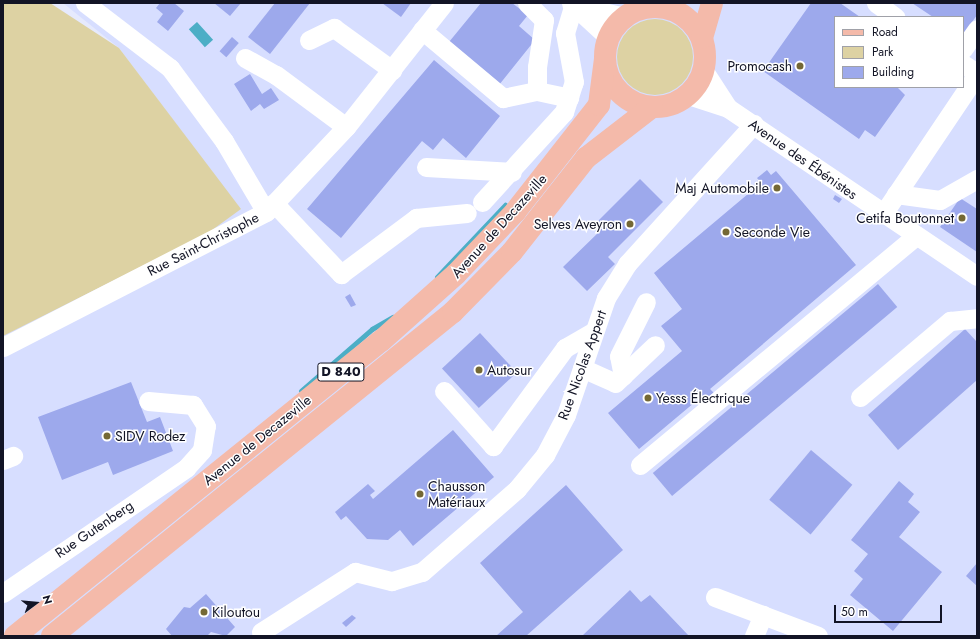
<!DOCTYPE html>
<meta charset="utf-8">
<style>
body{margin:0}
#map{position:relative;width:980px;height:639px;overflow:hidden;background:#e6eafd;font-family:Jost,sans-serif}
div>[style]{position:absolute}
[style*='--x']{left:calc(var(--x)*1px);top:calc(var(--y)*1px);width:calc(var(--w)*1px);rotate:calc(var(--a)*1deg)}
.built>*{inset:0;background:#d7deff}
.green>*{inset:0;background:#ddd2a3}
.round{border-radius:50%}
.water>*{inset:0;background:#4caec6;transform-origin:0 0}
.stream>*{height:4.5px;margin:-2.25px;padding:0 2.25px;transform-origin:2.25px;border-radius:2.25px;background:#4caec6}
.building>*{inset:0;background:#9da9ec;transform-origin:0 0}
.minor>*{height:19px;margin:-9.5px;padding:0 9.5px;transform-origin:9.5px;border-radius:9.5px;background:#fff}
.major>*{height:22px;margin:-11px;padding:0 11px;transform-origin:11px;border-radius:11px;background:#f4baaa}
.major>.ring{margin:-11px;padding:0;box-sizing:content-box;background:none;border:22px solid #f4baaa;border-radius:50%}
.dots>*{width:11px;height:11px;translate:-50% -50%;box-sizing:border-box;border:2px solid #fff;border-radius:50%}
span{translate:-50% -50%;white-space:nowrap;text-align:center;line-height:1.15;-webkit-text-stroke:3px #fff;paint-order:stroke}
.shield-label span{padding:1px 3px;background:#fff;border:1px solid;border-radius:3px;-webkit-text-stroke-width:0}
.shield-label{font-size:13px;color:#121425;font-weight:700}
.poi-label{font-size:14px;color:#121425}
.right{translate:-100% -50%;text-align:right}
.left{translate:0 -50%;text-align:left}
.street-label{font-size:14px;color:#121425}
.frame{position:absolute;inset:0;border:4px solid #121425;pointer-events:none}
.legend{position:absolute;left:834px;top:16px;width:130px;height:72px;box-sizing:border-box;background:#fff;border:1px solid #a0a1a8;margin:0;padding:5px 7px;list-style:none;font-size:12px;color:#121425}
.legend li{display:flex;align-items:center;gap:8px;height:20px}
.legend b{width:20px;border:1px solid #a0a1a8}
.north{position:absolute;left:16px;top:583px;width:40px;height:40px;-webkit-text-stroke:3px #fff;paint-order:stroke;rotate:74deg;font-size:11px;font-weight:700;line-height:16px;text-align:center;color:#121425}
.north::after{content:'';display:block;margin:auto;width:14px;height:18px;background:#121425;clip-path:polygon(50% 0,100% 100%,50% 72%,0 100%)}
.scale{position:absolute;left:834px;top:605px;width:108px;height:18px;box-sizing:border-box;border:2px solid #121425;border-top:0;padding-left:5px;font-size:12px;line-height:14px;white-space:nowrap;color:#121425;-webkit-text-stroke:3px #fff;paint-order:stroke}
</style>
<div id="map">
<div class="built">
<i style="clip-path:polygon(evenodd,63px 3px,977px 3px,977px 636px,3px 636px,3px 336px,240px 209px,119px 48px,63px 3px,835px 17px,963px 17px,963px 87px,835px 87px,835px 17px)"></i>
</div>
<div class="green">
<i style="clip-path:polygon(3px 3px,50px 3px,119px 48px,241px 209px,208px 233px,3px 336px)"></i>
<i class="round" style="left:617px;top:19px;width:76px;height:76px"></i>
</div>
<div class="water">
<i style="left:197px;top:22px;width:24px;height:11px;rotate:48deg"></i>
</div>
<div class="stream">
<i style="--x:437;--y:277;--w:99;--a:-46.6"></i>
<i style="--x:301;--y:391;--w:94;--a:-41.1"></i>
<i style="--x:372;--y:329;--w:24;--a:-30"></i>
</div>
<div class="building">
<i style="clip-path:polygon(160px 3px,174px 3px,184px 11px,168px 31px,157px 22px,163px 14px,156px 8px)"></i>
<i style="clip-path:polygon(214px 3px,241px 3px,230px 16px)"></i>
<i style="clip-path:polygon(275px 3px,310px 3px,270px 54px,248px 37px)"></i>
<i style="clip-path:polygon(382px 3px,411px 3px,401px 17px)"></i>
<i style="clip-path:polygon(481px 3px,512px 3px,528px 15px,519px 26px,535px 40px,499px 85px,449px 42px)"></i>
<i style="clip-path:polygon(811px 3px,840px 3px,860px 17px,835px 17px,835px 87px,897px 87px,905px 95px,875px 137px,865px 130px,859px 139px,763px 71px)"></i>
<i style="clip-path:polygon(912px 3px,977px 3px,977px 15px,963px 35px,963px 17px,933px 17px)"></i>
<i style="left:232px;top:37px;width:9px;height:19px;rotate:41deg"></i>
<i style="clip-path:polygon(434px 60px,500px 116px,466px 158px,443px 138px,433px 150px,422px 141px,341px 238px,307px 209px)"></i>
<i style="clip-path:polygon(250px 74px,262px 94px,271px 88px,279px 100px,264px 109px,260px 104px,251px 111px,234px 84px)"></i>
<i style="clip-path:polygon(767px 170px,771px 175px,776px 171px,856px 265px,710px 389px,717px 396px,708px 404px,701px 397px,639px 449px,608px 413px,682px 351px,661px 326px,682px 309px,654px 273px,761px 183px,757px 178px)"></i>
<i style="clip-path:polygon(640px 179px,663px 202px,608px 257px,615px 264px,587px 291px,563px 267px,600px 231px,594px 225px)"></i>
<i style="clip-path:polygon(835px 195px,842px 199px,839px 203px,833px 199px)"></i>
<i style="clip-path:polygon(960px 198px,977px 209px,977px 252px,940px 227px)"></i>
<i style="left:878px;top:284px;width:30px;height:294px;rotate:50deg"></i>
<i style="clip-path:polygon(350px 294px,356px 305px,351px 307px,345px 297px)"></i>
<i style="clip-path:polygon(965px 329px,977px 342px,977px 380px,898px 450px,868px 415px)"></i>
<i style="left:480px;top:333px;width:54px;height:52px;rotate:47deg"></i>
<i style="clip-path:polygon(131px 382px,147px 422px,160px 417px,173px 451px,113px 475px,108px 462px,62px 480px,38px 417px)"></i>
<i style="clip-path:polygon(453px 430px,494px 477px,413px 546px,400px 530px,388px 540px,367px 539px,346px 516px,341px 520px,335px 512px,368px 484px,375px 491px,370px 495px,373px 499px)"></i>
<i style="left:811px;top:450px;width:54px;height:65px;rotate:40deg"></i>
<i style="clip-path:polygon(899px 481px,914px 494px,908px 502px,920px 512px,899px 537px,942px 572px,893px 631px,850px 595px,863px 579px,854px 571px,868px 554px,851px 540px)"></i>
<i style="clip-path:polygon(566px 485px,623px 550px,526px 636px,496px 636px,523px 612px,480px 563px)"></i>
<i style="clip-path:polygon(977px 563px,977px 586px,966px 576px)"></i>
<i style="clip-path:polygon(630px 590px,641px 602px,650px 595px,689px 636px,582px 636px)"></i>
<i style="clip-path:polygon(206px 594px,235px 627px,226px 636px,211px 632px,207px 636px,172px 636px,166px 629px,184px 607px,190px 608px)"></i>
<i style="clip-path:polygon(352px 615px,356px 618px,346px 627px,342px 623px)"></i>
</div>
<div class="minor">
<i style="--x:85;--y:3;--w:107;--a:37.4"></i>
<i style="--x:170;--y:68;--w:91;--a:53.5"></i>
<i style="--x:224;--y:141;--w:82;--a:59.4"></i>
<i style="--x:527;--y:3;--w:24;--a:45"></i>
<i style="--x:544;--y:20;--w:48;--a:98.5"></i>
<i style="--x:537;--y:67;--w:24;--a:90"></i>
<i style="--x:537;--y:91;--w:33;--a:12"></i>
<i style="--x:571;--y:3;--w:52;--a:42.6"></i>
<i style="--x:876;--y:3;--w:24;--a:36"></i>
<i style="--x:574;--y:5;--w:52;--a:13.2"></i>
<i style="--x:422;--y:30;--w:106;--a:40"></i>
<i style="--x:503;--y:98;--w:35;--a:-12"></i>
<i style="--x:309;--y:40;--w:28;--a:-26"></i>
<i style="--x:334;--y:28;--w:72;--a:35.9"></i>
<i style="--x:963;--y:49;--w:24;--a:-55"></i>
<i style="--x:245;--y:58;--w:35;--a:29"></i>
<i style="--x:276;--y:75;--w:87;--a:36.6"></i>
<i style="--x:963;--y:64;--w:17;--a:33"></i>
<i style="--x:704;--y:71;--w:44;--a:57"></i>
<i style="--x:688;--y:95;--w:42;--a:18"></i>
<i style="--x:728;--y:108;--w:300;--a:34"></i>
<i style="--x:426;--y:167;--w:86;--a:3.3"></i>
<i style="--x:896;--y:194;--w:44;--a:7.8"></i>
<i style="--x:940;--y:200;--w:43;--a:-29.6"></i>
<i style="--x:482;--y:202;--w:122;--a:-47.7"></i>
<i style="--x:564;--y:112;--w:32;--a:-72"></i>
<i style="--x:574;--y:82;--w:50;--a:-100.4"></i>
<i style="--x:565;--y:33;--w:31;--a:-73"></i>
<i style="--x:274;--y:203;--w:98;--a:46.7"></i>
<i style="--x:341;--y:274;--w:94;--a:-36.7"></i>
<i style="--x:416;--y:218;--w:51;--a:-5.6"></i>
<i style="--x:883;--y:214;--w:169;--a:-56.1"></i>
<i style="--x:3;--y:347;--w:296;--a:-27.2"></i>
<i style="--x:266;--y:212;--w:117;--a:-46.7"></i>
<i style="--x:346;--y:127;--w:158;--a:-51.7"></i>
<i style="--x:582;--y:368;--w:36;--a:24"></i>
<i style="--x:615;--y:383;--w:55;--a:-43.5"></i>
<i style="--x:623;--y:376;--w:20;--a:-101"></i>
<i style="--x:619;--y:356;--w:60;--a:-63.4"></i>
<i style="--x:444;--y:391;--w:74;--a:48.3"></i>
<i style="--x:493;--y:446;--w:122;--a:-53.7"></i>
<i style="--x:565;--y:348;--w:34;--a:-30"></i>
<i style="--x:860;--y:397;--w:118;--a:-40.2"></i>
<i style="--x:950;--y:321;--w:27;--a:-6"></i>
<i style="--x:3;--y:460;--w:11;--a:-22"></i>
<i style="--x:640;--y:465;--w:359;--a:-39.7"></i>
<i style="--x:3;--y:593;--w:222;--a:-34.3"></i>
<i style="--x:186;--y:468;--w:24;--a:-48"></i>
<i style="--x:202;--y:450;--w:24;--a:-81"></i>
<i style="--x:206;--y:426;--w:25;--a:-122"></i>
<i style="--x:193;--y:405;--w:45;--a:-174.9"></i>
<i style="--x:715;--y:597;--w:110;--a:20.7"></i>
<i style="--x:261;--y:632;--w:112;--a:-32.6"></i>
<i style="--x:355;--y:572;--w:38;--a:14"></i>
<i style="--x:392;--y:581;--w:31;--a:-17"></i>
<i style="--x:422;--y:572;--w:126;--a:-41.1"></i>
<i style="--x:517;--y:489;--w:44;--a:-50.5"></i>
<i style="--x:545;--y:455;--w:45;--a:-62.3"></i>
<i style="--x:566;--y:415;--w:124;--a:-71.1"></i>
<i style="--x:606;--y:298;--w:40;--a:-58"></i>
<i style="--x:627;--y:264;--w:189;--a:-47.8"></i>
<i style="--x:754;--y:636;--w:23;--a:-67"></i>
</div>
<div class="major">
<i class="ring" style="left:605px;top:7px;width:78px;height:78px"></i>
<i style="--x:702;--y:38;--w:36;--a:-74"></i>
<i style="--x:15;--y:636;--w:470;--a:-38.9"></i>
<i style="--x:381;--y:341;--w:101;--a:-41.8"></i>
<i style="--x:456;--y:274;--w:86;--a:-46.4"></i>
<i style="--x:515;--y:212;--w:136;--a:-51.9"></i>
<i style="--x:599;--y:105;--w:46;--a:-82.6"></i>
<i style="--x:52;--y:636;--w:516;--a:-38.94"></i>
<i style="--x:453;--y:312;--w:84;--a:-45.5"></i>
<i style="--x:512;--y:252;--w:120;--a:-51.8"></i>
<i style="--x:586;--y:158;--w:83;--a:-37.7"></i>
</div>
<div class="dots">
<i style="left:800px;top:66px;background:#746835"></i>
<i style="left:777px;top:188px;background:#746835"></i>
<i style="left:962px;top:218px;background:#746835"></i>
<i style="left:630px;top:224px;background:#746835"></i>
<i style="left:726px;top:232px;background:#746835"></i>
<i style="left:479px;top:370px;background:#746835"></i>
<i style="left:648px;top:398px;background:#746835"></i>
<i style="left:107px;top:436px;background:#746835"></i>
<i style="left:420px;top:494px;background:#746835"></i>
<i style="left:204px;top:612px;background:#746835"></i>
</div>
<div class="shield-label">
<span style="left:341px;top:372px">D 840</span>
</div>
<div class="poi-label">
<span class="right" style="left:792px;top:66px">Promocash</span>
<span class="right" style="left:769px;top:188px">Maj Automobile</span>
<span class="right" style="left:954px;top:218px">Cetifa Boutonnet</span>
<span class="right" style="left:622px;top:224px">Selves Aveyron</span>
<span class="left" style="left:734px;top:232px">Seconde Vie</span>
<span class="left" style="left:487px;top:370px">Autosur</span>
<span class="left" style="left:656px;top:398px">Yesss Électrique</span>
<span class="left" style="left:115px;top:436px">SIDV Rodez</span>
<span class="left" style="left:428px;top:494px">Chausson<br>Matériaux</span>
<span class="left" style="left:212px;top:612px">Kiloutou</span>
</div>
<div class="street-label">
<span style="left:803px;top:159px;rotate:35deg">Avenue des Ébénistes</span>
<span style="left:499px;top:226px;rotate:-48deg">Avenue de Decazeville</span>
<span style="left:203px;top:244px;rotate:-27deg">Rue Saint-Christophe</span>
<span style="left:582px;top:365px;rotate:-70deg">Rue Nicolas Appert</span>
<span style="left:257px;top:440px;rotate:-39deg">Avenue de Decazeville</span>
<span style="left:94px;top:529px;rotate:-34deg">Rue Gutenberg</span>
</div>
<div class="frame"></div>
<ul class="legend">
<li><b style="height:5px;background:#f4baaa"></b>Road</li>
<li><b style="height:11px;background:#ddd2a3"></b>Park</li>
<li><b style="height:11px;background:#9da9ec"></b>Building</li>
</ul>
<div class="north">N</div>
<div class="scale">50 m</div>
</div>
